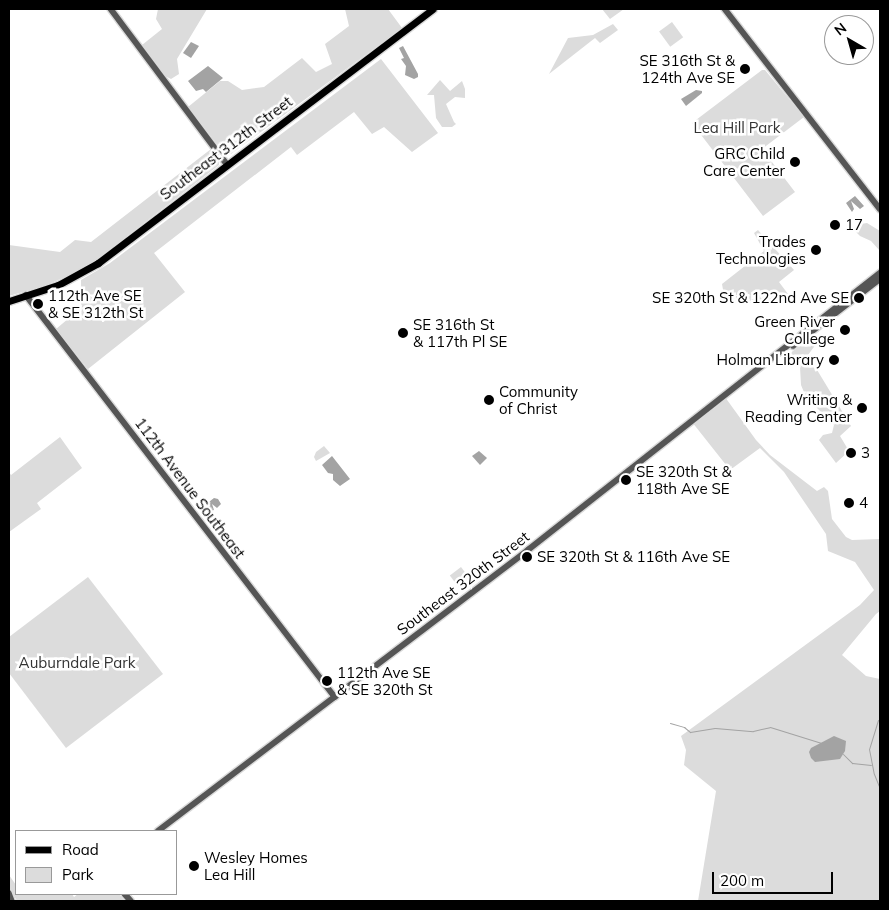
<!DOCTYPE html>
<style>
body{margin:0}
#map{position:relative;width:889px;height:910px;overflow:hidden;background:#fff;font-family:Mulish,sans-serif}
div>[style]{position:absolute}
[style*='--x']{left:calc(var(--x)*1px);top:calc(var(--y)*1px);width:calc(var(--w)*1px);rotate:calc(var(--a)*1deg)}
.green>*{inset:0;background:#dcdcdc;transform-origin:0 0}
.water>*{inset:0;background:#a3a3a3}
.stream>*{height:1px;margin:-0.5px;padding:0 0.5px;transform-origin:0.5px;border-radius:0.5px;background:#a3a3a3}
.roads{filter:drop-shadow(1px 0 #dbdbdb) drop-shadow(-1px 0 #dbdbdb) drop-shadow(0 1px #dbdbdb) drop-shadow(0 -1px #dbdbdb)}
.minor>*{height:5.5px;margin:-2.75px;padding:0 2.75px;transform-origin:2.75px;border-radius:2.75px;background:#555}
.major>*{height:7px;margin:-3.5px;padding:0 3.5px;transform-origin:3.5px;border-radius:3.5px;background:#000}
.dots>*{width:14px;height:14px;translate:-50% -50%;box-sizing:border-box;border:2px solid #fff;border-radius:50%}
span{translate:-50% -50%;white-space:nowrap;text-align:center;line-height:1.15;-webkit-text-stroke:5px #fff;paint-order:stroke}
.poi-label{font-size:15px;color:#000}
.right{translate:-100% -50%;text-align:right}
.left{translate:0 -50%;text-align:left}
.park-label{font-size:15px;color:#333}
.street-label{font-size:15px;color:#000}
.frame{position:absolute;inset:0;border:10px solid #000;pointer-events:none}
.legend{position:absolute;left:15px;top:830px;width:162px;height:65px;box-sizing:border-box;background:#fff;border:1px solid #999;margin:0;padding:6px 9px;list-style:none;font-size:15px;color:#000}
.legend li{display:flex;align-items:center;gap:10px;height:25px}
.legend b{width:25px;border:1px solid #999}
.north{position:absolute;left:824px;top:15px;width:50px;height:50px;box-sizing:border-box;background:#fff;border:1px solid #999;border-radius:50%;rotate:322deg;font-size:14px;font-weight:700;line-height:20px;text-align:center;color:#000}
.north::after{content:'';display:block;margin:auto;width:18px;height:22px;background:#000;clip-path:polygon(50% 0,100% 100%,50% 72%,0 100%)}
.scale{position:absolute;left:712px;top:872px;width:121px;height:22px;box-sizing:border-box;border:2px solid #000;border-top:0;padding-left:6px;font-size:15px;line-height:18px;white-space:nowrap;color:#000;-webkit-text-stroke:4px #fff;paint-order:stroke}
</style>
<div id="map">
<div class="green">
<i style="clip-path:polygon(158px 9px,207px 9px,177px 59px,179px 74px,171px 79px,165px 76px,142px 45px,162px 29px,156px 19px)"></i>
<i style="clip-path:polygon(345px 9px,388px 9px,402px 28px,231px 154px,224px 153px,188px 107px,220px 81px,228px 81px,242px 90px,264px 87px,302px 58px,316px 72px,332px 64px,325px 44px,349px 26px)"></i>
<i style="clip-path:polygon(602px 9px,624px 9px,610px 19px)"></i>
<i style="left:672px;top:22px;width:19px;height:16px;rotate:54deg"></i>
<i style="clip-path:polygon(613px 24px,618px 30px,600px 43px,595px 38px,549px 74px,568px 38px,593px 35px)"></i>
<i style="clip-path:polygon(381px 59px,438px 133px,412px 152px,384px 127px,372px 134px,354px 112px,297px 155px,291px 147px,154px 253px,185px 292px,88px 369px,56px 329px,81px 308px,81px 280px,110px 263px)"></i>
<i style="clip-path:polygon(762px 70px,765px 70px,804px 117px,762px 149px,795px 192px,763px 216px,692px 123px)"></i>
<i style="clip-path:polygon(440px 80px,450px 91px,462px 81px,465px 89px,465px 98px,455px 97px,446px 104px,454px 122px,456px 124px,452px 127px,442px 127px,436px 118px,434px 95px,427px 95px)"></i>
<i style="clip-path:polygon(211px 149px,219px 160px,219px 165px,87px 267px,47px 285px,9px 296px,9px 245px,60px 252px,75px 240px,91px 242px)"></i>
<i style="clip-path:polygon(867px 223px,880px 231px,880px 251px,871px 241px,860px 236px,856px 232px,861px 224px)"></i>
<i style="clip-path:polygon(758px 230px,794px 270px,779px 282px,788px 294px,776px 301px,763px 304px,729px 300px,724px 295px,722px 284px,764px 251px,754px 233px)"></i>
<i style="clip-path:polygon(812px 337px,816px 344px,808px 355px,851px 426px,840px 436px,849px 451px,836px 463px,819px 440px,823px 435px,832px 433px,834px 425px,806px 397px,801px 385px,800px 367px,789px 354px)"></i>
<i style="clip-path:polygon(725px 397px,756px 440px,770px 455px,817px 491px,824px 487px,828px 491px,832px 519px,846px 537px,852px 540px,880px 539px,880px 611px,876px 614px,842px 655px,866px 676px,880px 679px,880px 901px,698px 901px,716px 791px,684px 765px,686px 750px,681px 736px,860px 605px,874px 590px,855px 562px,828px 551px,826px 534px,784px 472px,760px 448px,730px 470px,692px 422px)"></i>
<i style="clip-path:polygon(60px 437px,82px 468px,37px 503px,41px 509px,9px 532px,9px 472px,11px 475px)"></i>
<i style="clip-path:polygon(324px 446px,330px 453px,316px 461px,314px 457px,316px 452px)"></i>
<i style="left:461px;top:567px;width:21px;height:14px;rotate:53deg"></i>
<i style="clip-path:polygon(88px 577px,163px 674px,66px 748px,9px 673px,9px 637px)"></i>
<i style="clip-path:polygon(9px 875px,16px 885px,16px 894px,72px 894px,74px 897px,78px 894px,119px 894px,125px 901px,17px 901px,9px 887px)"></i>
</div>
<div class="water">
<i style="clip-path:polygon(191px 42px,199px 46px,191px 58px,183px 53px)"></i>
<i style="clip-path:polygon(403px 46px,418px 74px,418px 77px,414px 79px,405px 75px,406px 66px,401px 59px,404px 58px,399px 48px)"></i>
<i style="clip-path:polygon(208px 66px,223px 78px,206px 92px,203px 89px,196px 91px,188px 81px)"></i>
<i style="clip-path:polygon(696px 90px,702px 91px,702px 93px,686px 106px,681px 99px)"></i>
<i style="clip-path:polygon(855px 196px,864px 206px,860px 209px,851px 201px,854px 209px,852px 212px,846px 203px)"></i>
<i style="clip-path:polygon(479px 451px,487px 458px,480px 465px,472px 456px)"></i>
<i style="clip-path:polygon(332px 456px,350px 479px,340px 486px,333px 480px,333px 474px,328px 473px,322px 465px)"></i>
<i style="clip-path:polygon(214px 498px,218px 499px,221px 504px,217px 508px,212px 504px,214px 510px,209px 512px,205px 505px)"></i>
<i style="clip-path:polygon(834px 736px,846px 741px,845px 751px,840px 759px,815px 762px,811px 758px,809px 752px,811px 748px)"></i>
</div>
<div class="stream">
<i style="--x:878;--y:720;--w:30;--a:107"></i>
<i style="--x:869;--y:749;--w:25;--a:79"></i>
<i style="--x:874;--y:774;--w:16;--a:68"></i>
<i style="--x:670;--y:723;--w:15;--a:16"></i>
<i style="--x:684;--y:727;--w:8;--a:40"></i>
<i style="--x:690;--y:732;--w:25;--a:-9"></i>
<i style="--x:715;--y:728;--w:38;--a:5"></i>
<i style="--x:753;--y:731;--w:17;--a:-13"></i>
<i style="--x:770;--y:727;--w:53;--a:17.4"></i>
<i style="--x:843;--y:754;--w:13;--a:45"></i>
<i style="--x:852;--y:763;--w:19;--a:6"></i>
</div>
<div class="roads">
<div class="minor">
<i style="--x:111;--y:9;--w:194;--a:53.2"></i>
<i style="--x:725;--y:9;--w:253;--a:52.2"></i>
<i style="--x:26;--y:295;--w:507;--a:52.45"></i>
<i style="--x:793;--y:346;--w:110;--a:-37.6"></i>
<i style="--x:158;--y:831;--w:465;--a:-37.2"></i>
<i style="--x:528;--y:550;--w:448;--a:-38.2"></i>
<i style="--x:9;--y:893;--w:9;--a:69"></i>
<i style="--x:125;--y:894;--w:9;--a:49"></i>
</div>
<div class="major">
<i style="--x:9;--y:301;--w:52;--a:-18.1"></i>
<i style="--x:58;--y:285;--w:46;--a:-28.8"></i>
<i style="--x:98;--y:263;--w:420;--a:-37.2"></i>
</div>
</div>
<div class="dots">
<i style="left:745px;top:69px;background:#000"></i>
<i style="left:795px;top:162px;background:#000"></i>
<i style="left:835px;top:225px;background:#000"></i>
<i style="left:816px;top:250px;background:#000"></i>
<i style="left:859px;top:298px;background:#000"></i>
<i style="left:38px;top:304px;background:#000"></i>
<i style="left:845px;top:330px;background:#000"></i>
<i style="left:403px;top:333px;background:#000"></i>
<i style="left:834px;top:360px;background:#000"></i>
<i style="left:489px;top:400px;background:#000"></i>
<i style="left:862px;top:408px;background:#000"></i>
<i style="left:851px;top:453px;background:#000"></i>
<i style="left:626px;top:480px;background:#000"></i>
<i style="left:849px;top:503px;background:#000"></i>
<i style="left:527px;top:557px;background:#000"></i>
<i style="left:327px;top:681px;background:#000"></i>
<i style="left:194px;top:866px;background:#000"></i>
</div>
<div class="poi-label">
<span class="right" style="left:735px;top:69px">SE 316th St &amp;<br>124th Ave SE</span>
<span class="right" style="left:785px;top:162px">GRC Child<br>Care Center</span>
<span class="left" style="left:845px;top:225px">17</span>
<span class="right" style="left:806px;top:250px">Trades<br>Technologies</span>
<span class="left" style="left:48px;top:304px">112th Ave SE<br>&amp; SE 312th St</span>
<span class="right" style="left:849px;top:298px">SE 320th St &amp; 122nd Ave SE</span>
<span class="right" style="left:835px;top:330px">Green River<br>College</span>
<span class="left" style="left:413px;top:333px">SE 316th St<br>&amp; 117th Pl SE</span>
<span class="right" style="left:824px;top:360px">Holman Library</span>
<span class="left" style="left:499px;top:400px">Community<br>of Christ</span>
<span class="right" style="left:852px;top:408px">Writing &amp;<br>Reading Center</span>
<span class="left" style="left:861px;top:453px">3</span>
<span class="left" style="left:636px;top:480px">SE 320th St &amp;<br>118th Ave SE</span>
<span class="left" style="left:859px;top:503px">4</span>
<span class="left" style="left:537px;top:557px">SE 320th St &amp; 116th Ave SE</span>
<span class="left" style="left:337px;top:681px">112th Ave SE<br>&amp; SE 320th St</span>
<span class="left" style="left:204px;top:866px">Wesley Homes<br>Lea Hill</span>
</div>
<div class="park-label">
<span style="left:737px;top:128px">Lea Hill Park</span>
<span style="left:77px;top:663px">Auburndale Park</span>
</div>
<div class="street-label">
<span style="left:226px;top:148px;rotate:-37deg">Southeast 312th Street</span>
<span style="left:190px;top:488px;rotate:53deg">112th Avenue Southeast</span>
<span style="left:463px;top:583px;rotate:-37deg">Southeast 320th Street</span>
</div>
<div class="frame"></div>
<ul class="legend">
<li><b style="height:6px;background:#000"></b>Road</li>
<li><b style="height:14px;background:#dcdcdc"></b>Park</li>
</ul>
<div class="north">N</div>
<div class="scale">200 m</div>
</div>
